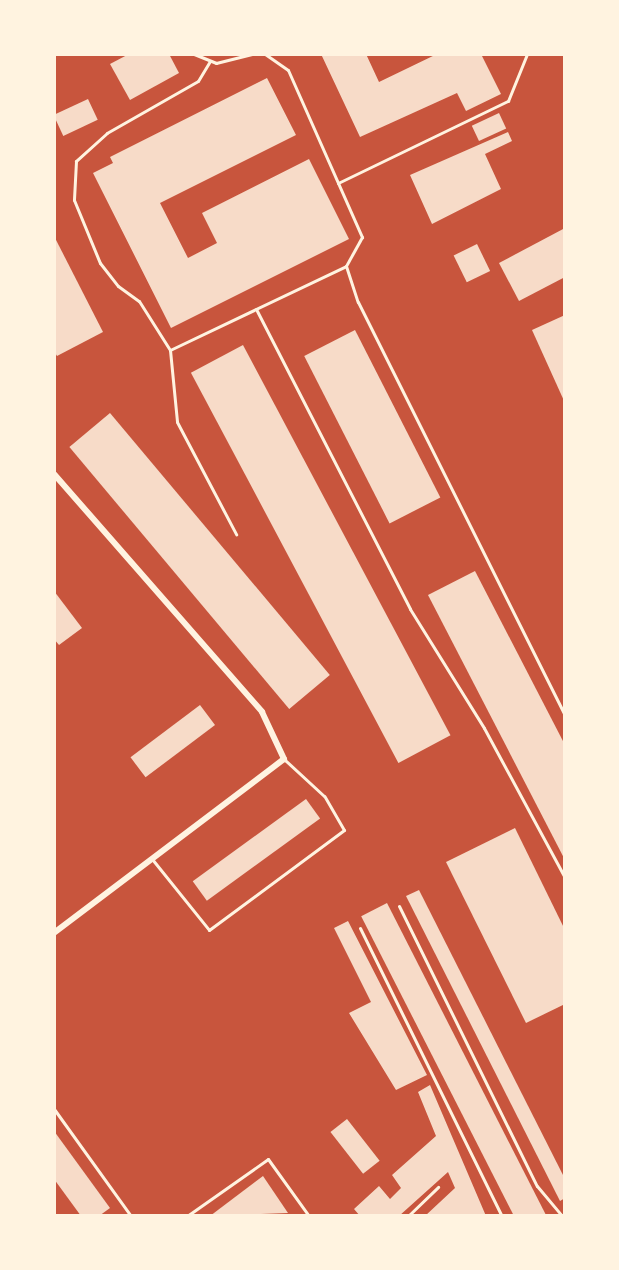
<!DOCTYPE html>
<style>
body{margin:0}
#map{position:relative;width:619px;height:1270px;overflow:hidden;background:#c8553d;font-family:Bitter,serif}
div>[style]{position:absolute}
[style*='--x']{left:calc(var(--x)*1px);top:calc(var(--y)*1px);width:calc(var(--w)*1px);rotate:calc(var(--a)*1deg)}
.building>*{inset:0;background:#f7dbc8;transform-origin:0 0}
.service>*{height:3px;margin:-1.5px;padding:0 1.5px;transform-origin:1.5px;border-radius:1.5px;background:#fff3e0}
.minor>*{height:6px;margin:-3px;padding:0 3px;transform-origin:3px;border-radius:3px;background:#fff3e0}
span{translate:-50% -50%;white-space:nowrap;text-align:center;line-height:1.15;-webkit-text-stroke:6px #fff3e0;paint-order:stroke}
.frame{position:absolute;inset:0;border:56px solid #fff3e0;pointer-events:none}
</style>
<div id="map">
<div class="building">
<i style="clip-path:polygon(129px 54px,169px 54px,179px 73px,130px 100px,110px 64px)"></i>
<i style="clip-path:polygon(321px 54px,366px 54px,379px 82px,437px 54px,481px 54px,501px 94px,466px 111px,457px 93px,360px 137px)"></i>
<i style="clip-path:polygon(267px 78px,296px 135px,160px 203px,188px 258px,217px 243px,202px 213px,309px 159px,349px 239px,171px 328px,93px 173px,113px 163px,110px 157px)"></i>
<i style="left:88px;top:99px;width:23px;height:38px;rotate:65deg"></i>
<i style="left:499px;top:113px;width:17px;height:30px;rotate:65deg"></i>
<i style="clip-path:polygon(508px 132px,512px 141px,485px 154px,501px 189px,432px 224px,410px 175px)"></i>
<i style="clip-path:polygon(565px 228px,565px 277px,519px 301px,499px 263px)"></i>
<i style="clip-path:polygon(54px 236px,103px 332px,57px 356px,54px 351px)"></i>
<i style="left:477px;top:244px;width:30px;height:26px;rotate:64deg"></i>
<i style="clip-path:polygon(565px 315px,565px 403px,532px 330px)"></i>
<i style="left:355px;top:330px;width:188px;height:57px;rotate:63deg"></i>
<i style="left:243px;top:345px;width:442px;height:59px;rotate:62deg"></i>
<i style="left:110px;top:413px;width:342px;height:53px;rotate:50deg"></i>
<i style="clip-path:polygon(475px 571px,565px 745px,565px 860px,428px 595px)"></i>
<i style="clip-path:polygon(54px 591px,82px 628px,59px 645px,54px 639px)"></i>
<i style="left:200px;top:705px;width:25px;height:87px;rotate:53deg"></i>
<i style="left:306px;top:799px;width:24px;height:140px;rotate:54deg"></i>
<i style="clip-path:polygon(515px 828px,565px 930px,565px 1004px,526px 1023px,446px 862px)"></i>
<i style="clip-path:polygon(419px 890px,565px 1179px,565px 1198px,560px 1201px,406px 896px)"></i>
<i style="left:387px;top:903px;width:351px;height:29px;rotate:63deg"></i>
<i style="clip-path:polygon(348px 921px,427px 1075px,396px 1090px,349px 1013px,371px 1002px,334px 928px)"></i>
<i style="clip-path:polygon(430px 1085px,486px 1216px,425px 1216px,455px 1188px,448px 1172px,399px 1216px,360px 1216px,354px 1209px,379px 1186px,390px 1199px,401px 1188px,392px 1175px,436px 1136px,418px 1092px)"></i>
<i style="left:347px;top:1119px;width:53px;height:21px;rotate:52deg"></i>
<i style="clip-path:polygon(54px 1131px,110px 1208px,99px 1216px,81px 1216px,54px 1179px)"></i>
<i style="clip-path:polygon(263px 1176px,288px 1213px,210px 1216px)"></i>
</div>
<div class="service">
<i style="--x:194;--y:54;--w:24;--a:22"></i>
<i style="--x:216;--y:63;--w:37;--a:-14"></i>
<i style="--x:265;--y:54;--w:28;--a:35"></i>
<i style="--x:288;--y:70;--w:183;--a:66.1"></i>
<i style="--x:362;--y:237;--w:33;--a:119"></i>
<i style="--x:346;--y:266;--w:38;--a:72"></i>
<i style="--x:358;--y:302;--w:463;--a:63.4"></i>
<i style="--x:210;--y:61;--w:23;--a:121"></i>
<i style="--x:198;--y:81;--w:105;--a:150.3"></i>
<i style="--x:107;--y:133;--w:42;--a:137.9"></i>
<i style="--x:76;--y:161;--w:39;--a:93"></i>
<i style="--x:74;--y:200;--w:68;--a:67.6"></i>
<i style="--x:100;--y:263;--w:29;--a:52"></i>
<i style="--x:118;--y:286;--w:26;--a:36"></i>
<i style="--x:139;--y:301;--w:58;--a:57.7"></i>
<i style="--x:170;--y:350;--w:195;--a:-25.5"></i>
<i style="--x:338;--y:183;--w:189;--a:-25.8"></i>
<i style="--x:508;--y:101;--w:51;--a:-68"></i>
<i style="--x:256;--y:309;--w:337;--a:62.8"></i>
<i style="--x:410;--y:609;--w:140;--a:58.1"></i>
<i style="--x:484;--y:728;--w:170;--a:61.6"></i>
<i style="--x:170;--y:350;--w:72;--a:84.4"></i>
<i style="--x:177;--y:422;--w:127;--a:62.2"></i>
<i style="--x:152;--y:859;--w:91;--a:51.2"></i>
<i style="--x:209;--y:930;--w:168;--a:-36.5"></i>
<i style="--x:344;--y:830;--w:39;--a:-120"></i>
<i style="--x:324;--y:796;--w:53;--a:-137.3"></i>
<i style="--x:399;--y:906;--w:312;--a:63.8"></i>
<i style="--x:537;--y:1186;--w:39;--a:50"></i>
<i style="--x:360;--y:928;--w:321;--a:63.8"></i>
<i style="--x:54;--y:1109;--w:132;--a:54.3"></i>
<i style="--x:187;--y:1216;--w:99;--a:-35.1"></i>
<i style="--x:268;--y:1159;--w:70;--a:54.3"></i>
<i style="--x:408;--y:1216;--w:42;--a:-44"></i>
</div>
<div class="minor">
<i style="--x:54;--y:474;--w:316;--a:48.8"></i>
<i style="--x:262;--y:712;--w:52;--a:64.9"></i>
<i style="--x:284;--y:759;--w:288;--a:142.9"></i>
</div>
<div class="frame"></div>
</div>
